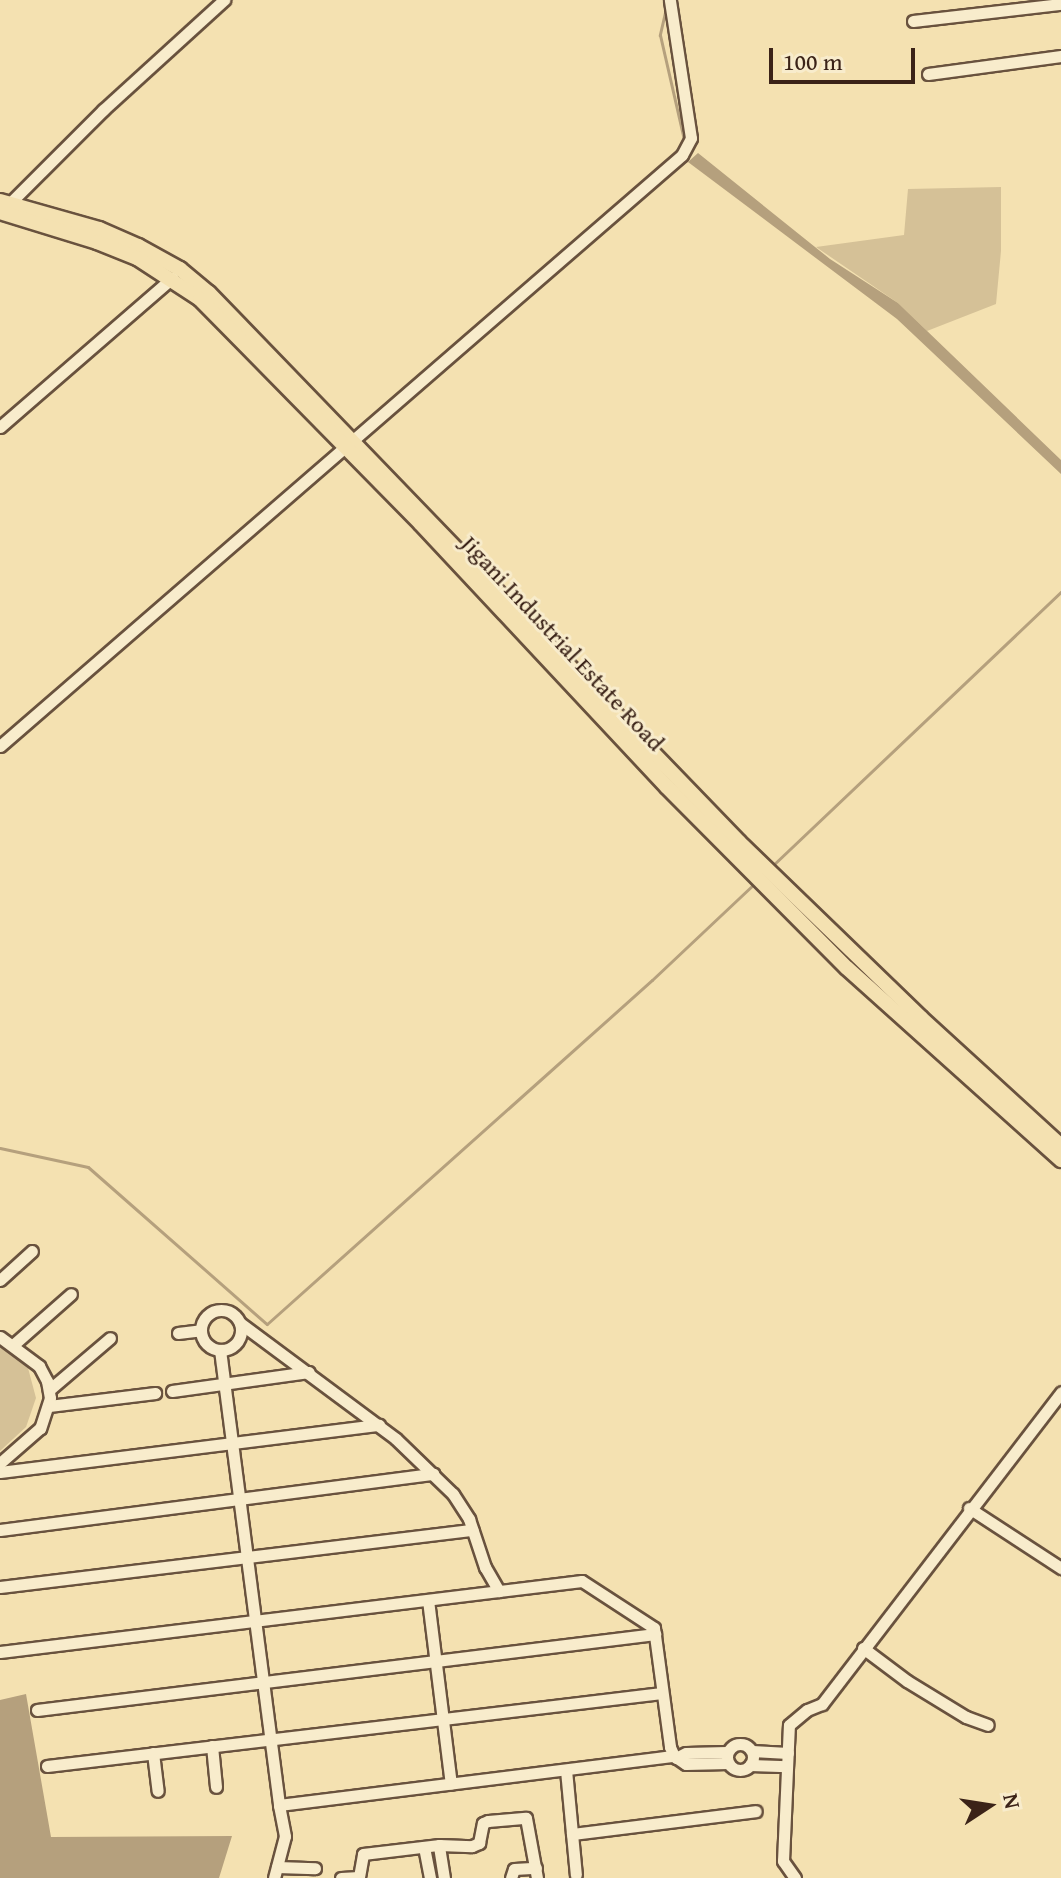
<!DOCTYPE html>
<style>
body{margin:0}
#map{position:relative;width:1061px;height:1878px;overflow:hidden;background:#f4e1b1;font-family:"Gentium Book Plus",serif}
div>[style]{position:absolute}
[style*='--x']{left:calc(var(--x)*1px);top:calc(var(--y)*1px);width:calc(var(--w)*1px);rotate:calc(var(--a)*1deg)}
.green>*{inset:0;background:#d5c197}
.water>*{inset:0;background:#b5a07d}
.stream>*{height:3px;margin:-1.5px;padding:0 1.5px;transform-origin:1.5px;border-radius:1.5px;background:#b5a07d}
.roads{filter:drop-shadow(2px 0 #69523e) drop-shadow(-2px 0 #69523e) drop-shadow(0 2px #69523e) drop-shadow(0 -2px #69523e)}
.minor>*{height:11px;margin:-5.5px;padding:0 5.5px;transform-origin:5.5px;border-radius:5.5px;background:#f8eccc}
.minor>.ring{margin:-5.5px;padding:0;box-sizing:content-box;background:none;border:11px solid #f8eccc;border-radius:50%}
.major>*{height:14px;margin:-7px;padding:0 7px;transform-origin:7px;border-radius:7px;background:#f4e1b1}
span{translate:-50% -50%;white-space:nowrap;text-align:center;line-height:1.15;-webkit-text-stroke:6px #f8eccc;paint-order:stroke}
.street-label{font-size:24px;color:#3b2318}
.north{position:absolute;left:949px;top:1766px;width:80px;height:80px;-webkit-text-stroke:6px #f8eccc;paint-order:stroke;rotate:78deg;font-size:22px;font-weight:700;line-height:32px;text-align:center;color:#3b2318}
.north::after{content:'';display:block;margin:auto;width:28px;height:36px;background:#3b2318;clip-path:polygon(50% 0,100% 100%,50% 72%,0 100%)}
.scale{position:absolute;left:769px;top:48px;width:146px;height:36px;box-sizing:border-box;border:4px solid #3b2318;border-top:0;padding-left:10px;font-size:24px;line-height:28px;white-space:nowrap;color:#3b2318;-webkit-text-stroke:6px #f8eccc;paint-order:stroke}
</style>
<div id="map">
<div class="green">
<i style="clip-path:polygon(1001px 187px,1001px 251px,996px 304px,927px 331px,898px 303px,816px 247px,904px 235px,908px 189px)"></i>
<i style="clip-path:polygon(0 1345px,28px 1368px,36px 1398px,26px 1427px,0 1451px)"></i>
</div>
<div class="water">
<i style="clip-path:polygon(698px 153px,830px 259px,898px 303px,1061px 460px,1061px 474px,897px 319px,688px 162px)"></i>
<i style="clip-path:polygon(26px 1694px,51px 1837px,232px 1836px,219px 1878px,0 1878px,0 1700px)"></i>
</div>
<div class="stream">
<i style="--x:666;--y:8;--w:28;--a:103"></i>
<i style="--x:660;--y:35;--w:108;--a:77.1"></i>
<i style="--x:771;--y:867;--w:400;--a:-43.5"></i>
<i style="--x:0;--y:1148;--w:90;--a:12.2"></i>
<i style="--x:88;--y:1167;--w:238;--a:41.3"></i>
<i style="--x:267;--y:1324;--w:516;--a:-41.78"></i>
<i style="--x:652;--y:980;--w:140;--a:-43.3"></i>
</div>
<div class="roads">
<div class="minor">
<i style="--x:913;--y:21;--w:149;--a:-6.6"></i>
<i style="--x:928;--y:74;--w:134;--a:-7.7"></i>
<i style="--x:10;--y:203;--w:132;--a:-45"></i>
<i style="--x:103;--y:110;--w:164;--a:-42.3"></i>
<i style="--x:0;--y:427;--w:228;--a:-40.9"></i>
<i style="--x:0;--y:746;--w:902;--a:-40.91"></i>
<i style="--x:682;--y:155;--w:19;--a:-62"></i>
<i style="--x:691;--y:138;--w:140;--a:-98.7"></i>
<i style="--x:0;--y:1280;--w:43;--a:-42.2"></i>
<i class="ring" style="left:201px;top:1310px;width:29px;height:29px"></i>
<i style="--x:240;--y:1323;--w:194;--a:36.6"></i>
<i style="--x:396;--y:1439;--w:79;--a:44"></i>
<i style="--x:453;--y:1494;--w:30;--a:57"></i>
<i style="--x:469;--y:1519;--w:51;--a:71.6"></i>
<i style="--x:485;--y:1567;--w:28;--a:60"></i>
<i style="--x:178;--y:1333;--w:23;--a:-7"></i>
<i style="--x:0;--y:1337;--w:49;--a:36.6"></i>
<i style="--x:39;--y:1366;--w:17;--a:62"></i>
<i style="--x:47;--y:1381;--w:17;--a:80"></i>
<i style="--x:50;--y:1398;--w:32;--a:108"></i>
<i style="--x:40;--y:1428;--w:53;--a:138.8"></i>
<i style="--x:13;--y:1345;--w:77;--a:-41.3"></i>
<i style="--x:220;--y:1350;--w:459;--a:82.6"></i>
<i style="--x:279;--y:1805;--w:398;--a:-7.1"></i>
<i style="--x:49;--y:1390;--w:80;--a:-40.4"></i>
<i style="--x:172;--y:1391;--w:138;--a:-7.9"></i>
<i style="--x:49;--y:1406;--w:107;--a:-7"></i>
<i style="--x:0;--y:1472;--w:382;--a:-7.1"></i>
<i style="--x:969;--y:1508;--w:110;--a:33.1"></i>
<i style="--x:0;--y:1530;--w:437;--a:-7.4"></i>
<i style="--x:0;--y:1587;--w:476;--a:-6.9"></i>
<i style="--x:428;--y:1600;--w:185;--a:82.9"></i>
<i style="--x:863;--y:1648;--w:55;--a:36.9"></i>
<i style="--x:907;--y:1681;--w:69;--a:31.4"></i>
<i style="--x:966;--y:1717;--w:23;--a:20"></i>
<i style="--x:0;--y:1652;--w:586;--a:-6.96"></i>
<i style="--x:582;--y:1581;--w:86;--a:33.1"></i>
<i style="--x:654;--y:1628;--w:120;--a:82.3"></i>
<i style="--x:670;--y:1747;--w:10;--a:66"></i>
<i style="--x:674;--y:1756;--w:14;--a:34"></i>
<i style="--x:686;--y:1764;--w:42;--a:-1.4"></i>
<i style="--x:37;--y:1710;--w:623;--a:-7.01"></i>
<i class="ring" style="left:727px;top:1744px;width:15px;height:15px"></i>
<i style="--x:212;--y:1746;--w:41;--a:84.4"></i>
<i style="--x:752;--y:1751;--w:36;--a:3"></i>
<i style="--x:153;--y:1753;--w:38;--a:83"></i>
<i style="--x:676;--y:1758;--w:11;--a:-27"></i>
<i style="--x:686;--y:1753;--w:41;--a:-1.4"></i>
<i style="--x:750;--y:1765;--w:37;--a:2"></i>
<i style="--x:47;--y:1766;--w:619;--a:-6.77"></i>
<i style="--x:566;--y:1770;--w:105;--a:84.6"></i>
<i style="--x:572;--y:1834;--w:185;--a:-7.1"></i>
<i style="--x:424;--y:1847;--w:32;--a:79"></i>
<i style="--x:277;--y:1867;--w:38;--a:2"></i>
<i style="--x:274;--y:1878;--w:43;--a:-75.3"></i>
<i style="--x:285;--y:1836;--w:32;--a:-101"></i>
<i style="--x:341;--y:1878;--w:18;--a:-3"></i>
<i style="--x:359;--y:1877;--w:23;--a:-80"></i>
<i style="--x:363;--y:1854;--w:77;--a:-6.8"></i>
<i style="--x:444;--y:1878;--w:33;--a:-99"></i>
<i style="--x:439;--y:1845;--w:33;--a:2"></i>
<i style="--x:472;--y:1846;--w:8;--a:-23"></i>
<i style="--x:479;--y:1843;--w:20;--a:-79"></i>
<i style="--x:483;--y:1823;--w:5;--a:-22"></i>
<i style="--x:488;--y:1821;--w:38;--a:-5"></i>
<i style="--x:526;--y:1818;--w:61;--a:79.6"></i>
<i style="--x:511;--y:1878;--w:9;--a:-72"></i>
<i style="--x:514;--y:1869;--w:22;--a:-3"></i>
<i style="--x:795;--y:1878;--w:21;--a:-125"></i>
<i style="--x:783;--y:1861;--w:136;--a:-87.5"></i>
<i style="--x:789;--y:1725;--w:23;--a:-40"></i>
<i style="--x:807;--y:1710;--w:16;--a:-22"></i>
<i style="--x:822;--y:1704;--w:393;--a:-52.5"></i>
</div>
<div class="major">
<i style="--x:0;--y:201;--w:103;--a:15.8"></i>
<i style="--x:99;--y:229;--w:43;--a:23.6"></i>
<i style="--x:138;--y:246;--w:48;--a:28.7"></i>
<i style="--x:180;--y:269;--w:38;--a:40"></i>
<i style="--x:209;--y:293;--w:763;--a:46.01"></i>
<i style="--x:739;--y:842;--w:253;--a:44"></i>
<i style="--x:921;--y:1018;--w:190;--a:42.4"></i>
<i style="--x:0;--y:212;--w:102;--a:17.2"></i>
<i style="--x:97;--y:242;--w:43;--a:21.8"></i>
<i style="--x:137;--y:258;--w:75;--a:33.1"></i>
<i style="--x:200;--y:299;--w:315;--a:45.5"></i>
<i style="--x:421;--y:524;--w:360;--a:46.9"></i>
<i style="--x:667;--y:787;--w:255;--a:45.2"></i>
<i style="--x:847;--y:968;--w:288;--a:41.9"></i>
</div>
</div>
<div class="street-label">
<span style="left:563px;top:643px;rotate:47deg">Jigani Industrial Estate Road</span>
</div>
<div class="north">N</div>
<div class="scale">100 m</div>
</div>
